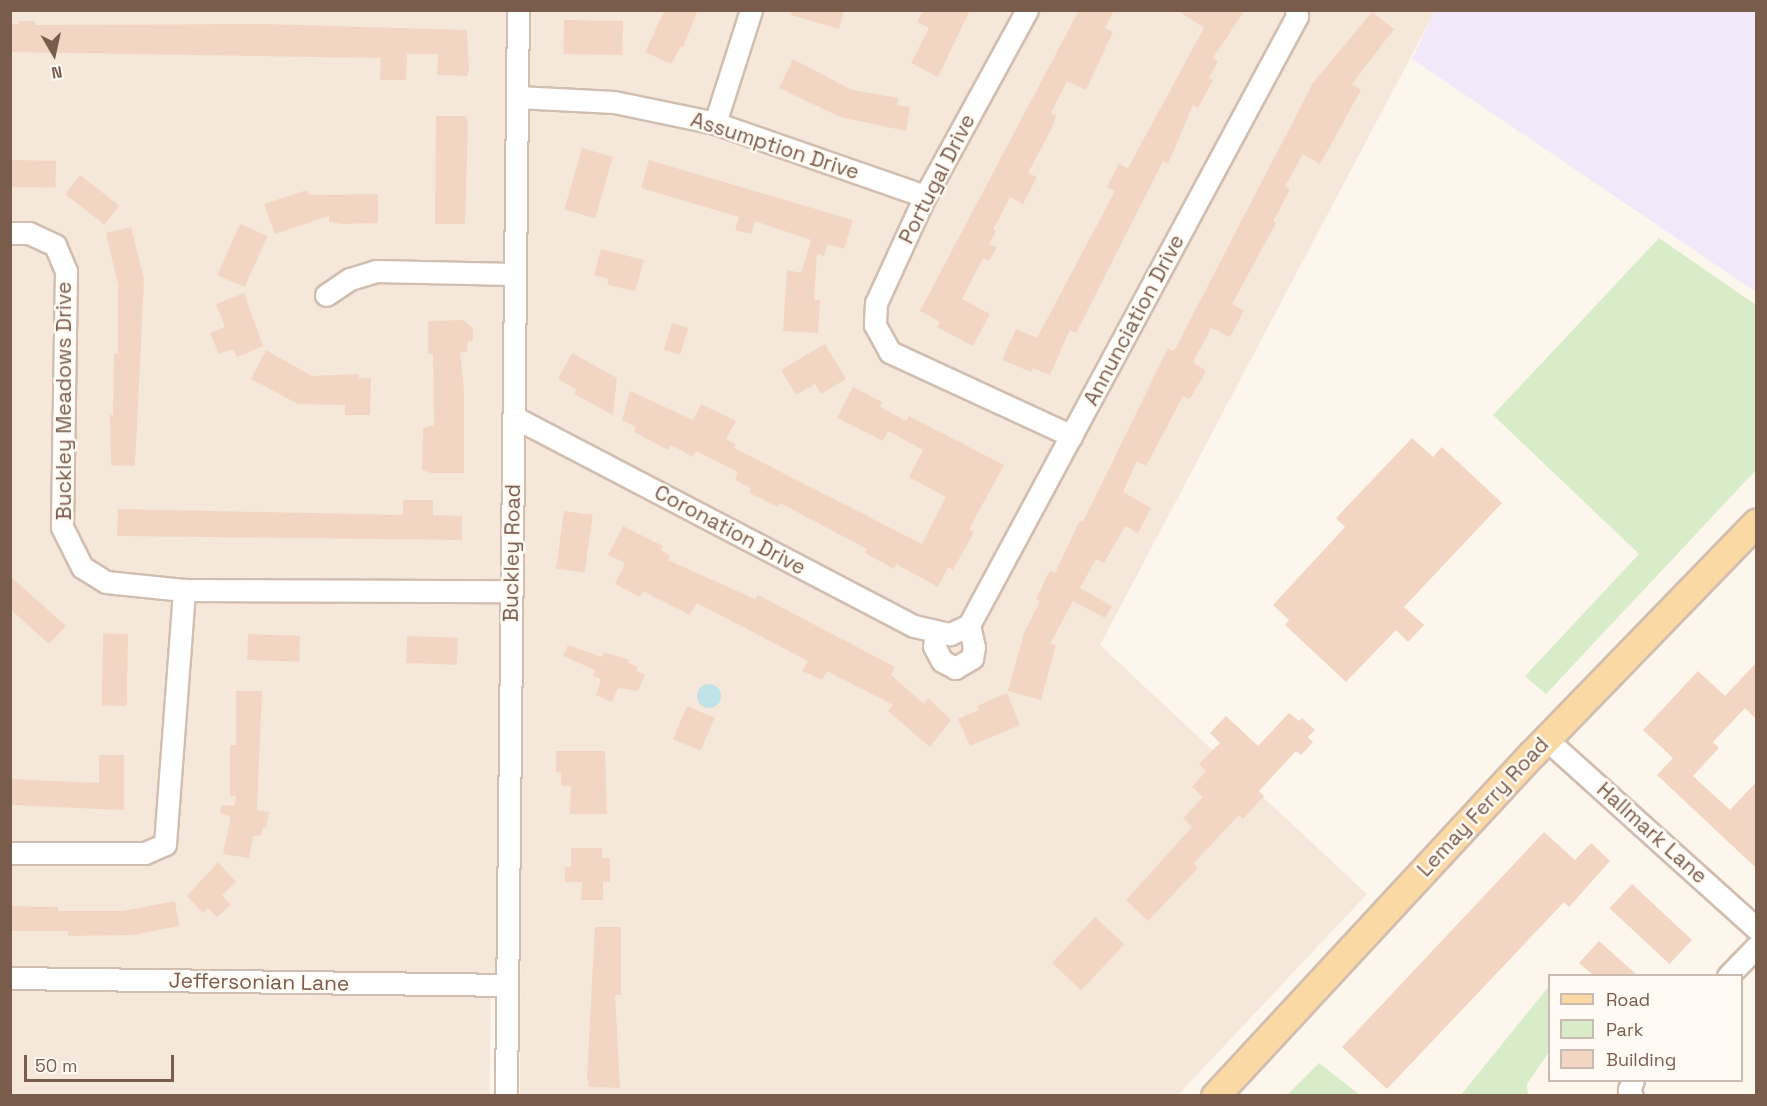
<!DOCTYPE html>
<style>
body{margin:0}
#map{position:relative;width:1767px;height:1106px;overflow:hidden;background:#fdf6ec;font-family:"Space Grotesk",sans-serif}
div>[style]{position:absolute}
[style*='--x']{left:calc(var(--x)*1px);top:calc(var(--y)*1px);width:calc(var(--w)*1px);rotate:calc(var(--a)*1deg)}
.residential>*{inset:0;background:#f5e8da;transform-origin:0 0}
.education>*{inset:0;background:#f3e8fa}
.green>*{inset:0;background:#d8ecc9}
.water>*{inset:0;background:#bfe3e8}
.round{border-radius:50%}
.building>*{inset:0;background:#f3d5c3;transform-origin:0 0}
.roads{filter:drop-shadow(2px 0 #d1beb0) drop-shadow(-2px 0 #d1beb0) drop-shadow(0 2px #d1beb0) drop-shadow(0 -2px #d1beb0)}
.minor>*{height:21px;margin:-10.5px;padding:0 10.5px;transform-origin:10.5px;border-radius:10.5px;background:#fff}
.major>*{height:27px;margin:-13.5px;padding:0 13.5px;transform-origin:13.5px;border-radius:13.5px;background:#fbd9a5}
span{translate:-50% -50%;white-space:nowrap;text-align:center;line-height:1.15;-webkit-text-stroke:5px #fffaf3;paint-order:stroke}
.street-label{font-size:21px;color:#7a5c4d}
.frame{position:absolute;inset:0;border:12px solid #7a5c4d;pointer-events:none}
.legend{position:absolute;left:1548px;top:974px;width:195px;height:108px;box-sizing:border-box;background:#fffaf3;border:2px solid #cabbb1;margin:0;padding:8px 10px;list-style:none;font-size:18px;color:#7a5c4d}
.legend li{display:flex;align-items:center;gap:12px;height:30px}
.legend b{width:30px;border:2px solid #cabbb1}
.north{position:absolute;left:24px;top:24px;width:60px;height:60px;-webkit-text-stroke:4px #fffaf3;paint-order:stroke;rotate:171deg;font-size:16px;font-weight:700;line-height:24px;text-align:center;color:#7a5c4d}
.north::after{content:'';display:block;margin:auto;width:21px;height:27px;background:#7a5c4d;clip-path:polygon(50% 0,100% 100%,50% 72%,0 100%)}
.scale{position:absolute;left:24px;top:1055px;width:150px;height:27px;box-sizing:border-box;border:3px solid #7a5c4d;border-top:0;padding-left:8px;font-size:18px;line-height:21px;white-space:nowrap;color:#7a5c4d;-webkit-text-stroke:4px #fffaf3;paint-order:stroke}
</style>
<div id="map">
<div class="residential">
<i style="left:11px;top:11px;width:497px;height:962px"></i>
<i style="clip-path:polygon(531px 11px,1435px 11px,1100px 645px,1367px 894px,1178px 1095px,520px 1096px,521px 561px)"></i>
<i style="left:11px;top:987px;width:480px;height:109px;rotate:1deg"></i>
</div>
<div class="education">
<i style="clip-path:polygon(1435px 11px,1756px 11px,1756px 292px,1412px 59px)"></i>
</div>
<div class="green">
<i style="clip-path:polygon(1659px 238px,1756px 305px,1756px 470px,1546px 694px,1525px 676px,1639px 554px,1493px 415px)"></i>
<i style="clip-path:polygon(1549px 986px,1549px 1052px,1527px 1084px,1528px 1095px,1461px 1095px)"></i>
<i style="clip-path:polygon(1319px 1063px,1360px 1095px,1287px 1095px)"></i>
</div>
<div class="water">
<i class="round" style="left:697px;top:684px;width:24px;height:24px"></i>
</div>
<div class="building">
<i style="clip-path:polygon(665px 10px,698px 10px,683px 47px,681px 46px,671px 64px,645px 52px)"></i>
<i style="clip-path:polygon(792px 10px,844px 10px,839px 29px,791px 15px)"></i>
<i style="clip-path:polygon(923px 10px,970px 10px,938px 77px,911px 63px,929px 28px,917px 22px)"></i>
<i style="clip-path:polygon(1079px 10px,1114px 10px,1105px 28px,1113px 32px,1086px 90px,1067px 81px,1051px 113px,1056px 115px,1053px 126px,1028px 173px,1037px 177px,1023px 204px,1010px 197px,993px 230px,996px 231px,989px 244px,997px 247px,989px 261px,983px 258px,962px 299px,990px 314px,973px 346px,937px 327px,940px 322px,920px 311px)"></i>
<i style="clip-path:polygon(1177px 10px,1245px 10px,1213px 58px,1218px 61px,1209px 78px,1213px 80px,1198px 108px,1193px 105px,1168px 164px,1163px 161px,1076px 333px,1070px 330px,1050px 375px,1033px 368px,1031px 372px,1002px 360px,1016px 329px,1037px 338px,1115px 191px,1107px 187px,1119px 164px,1128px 168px,1204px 28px)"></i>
<i style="clip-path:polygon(1372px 12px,1394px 29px,1352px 84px,1361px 90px,1320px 164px,1303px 154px,1285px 186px,1290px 189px,1273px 222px,1276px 223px,1232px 304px,1244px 310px,1230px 337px,1211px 328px,1193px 362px,1206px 371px,1190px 399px,1183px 396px,1146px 466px,1137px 461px,1123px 492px,1151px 508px,1138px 533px,1125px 526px,1104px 563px,1096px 559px,1080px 588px,1112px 606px,1105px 618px,1073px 601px,1050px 644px,1056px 645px,1041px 700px,1008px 691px,1024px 633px,1040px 601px,1036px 599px,1050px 570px,1055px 573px,1080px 520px,1083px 522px,1168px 348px,1174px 351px,1313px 83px)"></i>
<i style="left:564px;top:20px;width:59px;height:34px;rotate:1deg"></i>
<i style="clip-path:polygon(19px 21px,35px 21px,35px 25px,266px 24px,467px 30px,469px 68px,467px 76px,437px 75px,438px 54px,407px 54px,406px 80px,380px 80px,381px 58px,10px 52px,10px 24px,19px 24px)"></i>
<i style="clip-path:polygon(793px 59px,852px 90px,898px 98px,897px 105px,910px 107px,906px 131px,840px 117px,779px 88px)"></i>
<i style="clip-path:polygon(436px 116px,466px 116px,468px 124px,465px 224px,435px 224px)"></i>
<i style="left:582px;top:148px;width:32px;height:64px;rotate:16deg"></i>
<i style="left:10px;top:160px;width:46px;height:27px;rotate:1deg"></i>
<i style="clip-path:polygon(649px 160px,853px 220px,844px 249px,828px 244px,824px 256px,817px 254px,814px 300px,820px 300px,818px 333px,783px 331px,787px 270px,801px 273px,811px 240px,755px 221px,751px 234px,735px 230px,739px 217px,641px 188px)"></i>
<i style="left:80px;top:175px;width:50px;height:24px;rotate:38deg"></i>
<i style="clip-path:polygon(307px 190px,309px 195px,378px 194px,378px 223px,342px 224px,329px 222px,329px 216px,275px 234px,264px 204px)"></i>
<i style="left:240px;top:224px;width:30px;height:56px;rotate:24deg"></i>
<i style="clip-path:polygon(131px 227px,144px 279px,135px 466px,111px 465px,110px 415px,113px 415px,114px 354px,118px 354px,118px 285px,106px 233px)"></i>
<i style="clip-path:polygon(601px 249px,644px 260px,635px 291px,607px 285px,609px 279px,594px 275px)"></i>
<i style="clip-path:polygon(244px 293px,263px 346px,237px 357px,233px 349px,219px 354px,210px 333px,225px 327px,216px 304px)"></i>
<i style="clip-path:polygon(462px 320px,473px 328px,473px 341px,468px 341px,467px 352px,460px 352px,464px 390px,464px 473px,431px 473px,422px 470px,423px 428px,434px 425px,433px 354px,428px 354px,428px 321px)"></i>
<i style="left:672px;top:323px;width:17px;height:28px;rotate:17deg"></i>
<i style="clip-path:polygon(825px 344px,846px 379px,821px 394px,815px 384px,796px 395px,781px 370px)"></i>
<i style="clip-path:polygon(266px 350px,312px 376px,359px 374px,359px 378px,371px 378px,370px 415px,345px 415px,345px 405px,298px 404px,251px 379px)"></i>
<i style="clip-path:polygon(572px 353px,617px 378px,613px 415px,574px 394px,577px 390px,558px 379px)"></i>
<i style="clip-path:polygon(853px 387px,882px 402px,880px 407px,906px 421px,909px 416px,1004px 465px,969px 529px,974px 532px,953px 570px,948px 567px,938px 587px,896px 564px,894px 569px,865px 553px,867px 549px,780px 503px,778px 507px,749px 493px,751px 488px,735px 480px,738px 472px,696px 451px,693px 457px,671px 445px,668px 450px,634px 432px,636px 427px,622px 420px,630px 391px,693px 420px,701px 404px,736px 421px,726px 439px,736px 444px,734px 448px,922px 544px,946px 497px,909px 477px,923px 450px,888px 431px,883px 441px,837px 418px)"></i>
<i style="clip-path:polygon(1412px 438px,1433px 457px,1442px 447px,1502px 503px,1404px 607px,1424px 625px,1408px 642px,1396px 630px,1346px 682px,1285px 625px,1289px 620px,1273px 605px,1345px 527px,1336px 518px)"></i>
<i style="clip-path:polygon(403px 500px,433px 500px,433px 515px,462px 516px,462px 540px,117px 536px,118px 509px,403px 515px)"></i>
<i style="left:564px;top:511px;width:29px;height:58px;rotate:8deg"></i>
<i style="clip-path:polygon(623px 526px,663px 546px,661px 550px,670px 556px,668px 560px,755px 599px,758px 595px,895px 667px,891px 675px,924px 704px,928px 698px,951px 720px,930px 747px,888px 711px,893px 705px,827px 671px,822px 680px,802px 671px,808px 661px,697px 603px,690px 615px,643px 591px,640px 597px,615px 584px,625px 563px,608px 555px)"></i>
<i style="clip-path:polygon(10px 576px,66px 626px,49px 644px,10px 609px)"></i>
<i style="left:128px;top:634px;width:72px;height:25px;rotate:91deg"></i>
<i style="left:248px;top:634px;width:52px;height:26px;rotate:2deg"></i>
<i style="left:407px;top:636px;width:51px;height:27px;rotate:2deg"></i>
<i style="clip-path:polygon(568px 645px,602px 657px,604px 652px,629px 660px,628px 663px,638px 667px,636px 671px,645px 675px,638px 691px,618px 688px,612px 702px,596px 695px,601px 679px,593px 676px,595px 670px,563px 656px)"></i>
<i style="clip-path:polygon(1756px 663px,1756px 719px,1745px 708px,1713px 742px,1719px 748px,1693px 776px,1730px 810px,1756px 782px,1756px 868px,1657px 775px,1673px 758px,1643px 730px,1698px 671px,1725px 696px)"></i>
<i style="clip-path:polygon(236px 691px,262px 691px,257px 810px,269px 812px,266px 828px,263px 827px,261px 835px,253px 836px,249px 858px,223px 854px,231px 817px,220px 813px,222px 805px,234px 806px,236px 796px,230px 796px,230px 745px,236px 745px)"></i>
<i style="clip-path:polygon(1007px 693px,1020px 725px,970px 746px,958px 719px,979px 710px,977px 706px)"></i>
<i style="left:687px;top:706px;width:30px;height:36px;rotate:23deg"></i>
<i style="clip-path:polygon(1289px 713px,1299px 721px,1302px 718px,1315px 730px,1308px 737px,1313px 742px,1301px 755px,1296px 751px,1259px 791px,1264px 796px,1243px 819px,1239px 815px,1194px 863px,1198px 868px,1148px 921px,1126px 900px,1192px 827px,1183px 818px,1203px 797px,1192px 787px,1206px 771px,1199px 764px,1220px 743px,1210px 733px,1226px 716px,1258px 746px)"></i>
<i style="clip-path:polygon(556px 751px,605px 751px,607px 814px,570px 814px,571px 786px,561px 786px,561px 773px,556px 772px)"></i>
<i style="clip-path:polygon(99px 755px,124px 755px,124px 810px,10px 805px,10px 779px,99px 783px)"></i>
<i style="clip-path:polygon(1544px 832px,1575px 860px,1591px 843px,1610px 861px,1569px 907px,1564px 902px,1387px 1089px,1342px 1047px)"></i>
<i style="clip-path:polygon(571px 848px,602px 848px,602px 858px,610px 858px,610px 882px,603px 882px,603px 900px,581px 900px,582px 882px,565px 882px,565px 867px,571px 867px)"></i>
<i style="clip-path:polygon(218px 862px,236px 882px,222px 895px,231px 905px,217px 917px,208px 908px,203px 913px,187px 896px)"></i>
<i style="left:1632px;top:884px;width:82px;height:33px;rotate:43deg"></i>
<i style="clip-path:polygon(175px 901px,179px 926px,133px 935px,68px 936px,68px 931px,10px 931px,10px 906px,58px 907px,58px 911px,123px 911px)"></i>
<i style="left:1095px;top:917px;width:40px;height:63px;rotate:43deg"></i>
<i style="clip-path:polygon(595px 927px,621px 927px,621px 995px,615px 995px,620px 1088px,589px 1087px,587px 1077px)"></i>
<i style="clip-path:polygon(1599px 941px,1637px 975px,1593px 975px,1579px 963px)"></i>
</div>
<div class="roads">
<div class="minor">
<i style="--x:1027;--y:10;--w:212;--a:118.7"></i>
<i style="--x:925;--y:196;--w:118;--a:114.6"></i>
<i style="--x:876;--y:303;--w:22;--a:93"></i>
<i style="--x:875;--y:325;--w:31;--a:61"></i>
<i style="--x:890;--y:352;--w:200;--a:24.8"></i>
<i style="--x:517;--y:97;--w:97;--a:3"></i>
<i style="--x:614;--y:102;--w:103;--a:11.7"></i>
<i style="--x:715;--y:123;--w:222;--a:19.2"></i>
<i style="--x:715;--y:123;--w:119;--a:-72.3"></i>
<i style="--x:10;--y:233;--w:19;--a:0"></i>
<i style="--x:29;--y:233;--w:29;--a:25"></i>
<i style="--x:55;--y:245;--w:28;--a:67"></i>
<i style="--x:66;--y:271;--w:256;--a:90.9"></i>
<i style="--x:62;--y:527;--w:45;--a:63.4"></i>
<i style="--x:82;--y:567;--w:28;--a:32"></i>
<i style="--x:106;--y:582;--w:78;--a:5.9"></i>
<i style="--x:184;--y:590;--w:327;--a:0.2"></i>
<i style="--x:326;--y:295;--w:29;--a:-34"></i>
<i style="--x:350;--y:279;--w:27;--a:-17"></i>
<i style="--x:376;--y:271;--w:138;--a:1.2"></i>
<i style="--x:514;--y:417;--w:451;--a:27.6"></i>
<i style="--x:914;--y:626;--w:37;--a:13"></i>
<i style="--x:950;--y:634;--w:21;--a:-25"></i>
<i style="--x:969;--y:625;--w:692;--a:-61.69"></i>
<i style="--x:1297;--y:16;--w:6;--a:-99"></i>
<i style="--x:936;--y:632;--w:14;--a:98"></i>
<i style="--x:934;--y:646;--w:17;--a:62"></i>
<i style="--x:942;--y:661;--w:15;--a:28"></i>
<i style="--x:955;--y:668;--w:20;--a:-30"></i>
<i style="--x:972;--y:658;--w:11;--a:-80"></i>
<i style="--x:974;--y:647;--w:23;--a:-103"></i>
<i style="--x:1546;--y:739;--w:283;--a:42"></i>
<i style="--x:10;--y:853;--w:135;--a:0"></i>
<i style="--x:145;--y:853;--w:22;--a:-24"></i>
<i style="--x:165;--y:844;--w:255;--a:-85.7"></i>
<i style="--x:1728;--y:976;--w:40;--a:-46"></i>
<i style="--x:10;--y:978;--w:497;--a:0.8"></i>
<i style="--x:506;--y:1096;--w:1086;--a:-89.37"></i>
<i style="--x:1632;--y:1096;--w:7;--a:-117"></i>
<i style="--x:1629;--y:1090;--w:11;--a:-68"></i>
</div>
<div class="major">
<i style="--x:1215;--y:1096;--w:466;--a:-47.2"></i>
<i style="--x:1532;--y:754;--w:322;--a:-45.9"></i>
</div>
</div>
<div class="street-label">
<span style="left:775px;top:146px;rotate:18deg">Assumption Drive</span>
<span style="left:937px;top:179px;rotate:-63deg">Portugal Drive</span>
<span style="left:1134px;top:320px;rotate:-62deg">Annunciation Drive</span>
<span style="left:64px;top:401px;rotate:-90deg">Buckley Meadows Drive</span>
<span style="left:730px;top:530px;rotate:28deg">Coronation Drive</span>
<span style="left:512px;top:553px;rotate:-89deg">Buckley Road</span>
<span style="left:1483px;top:807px;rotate:-47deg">Lemay Ferry Road</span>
<span style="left:1652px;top:833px;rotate:42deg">Hallmark Lane</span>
<span style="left:259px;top:982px;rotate:1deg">Jeffersonian Lane</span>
</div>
<div class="frame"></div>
<ul class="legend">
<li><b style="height:8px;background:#fbd9a5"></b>Road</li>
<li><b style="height:16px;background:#d8ecc9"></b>Park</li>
<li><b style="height:16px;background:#f3d5c3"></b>Building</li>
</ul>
<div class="north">N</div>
<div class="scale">50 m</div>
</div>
